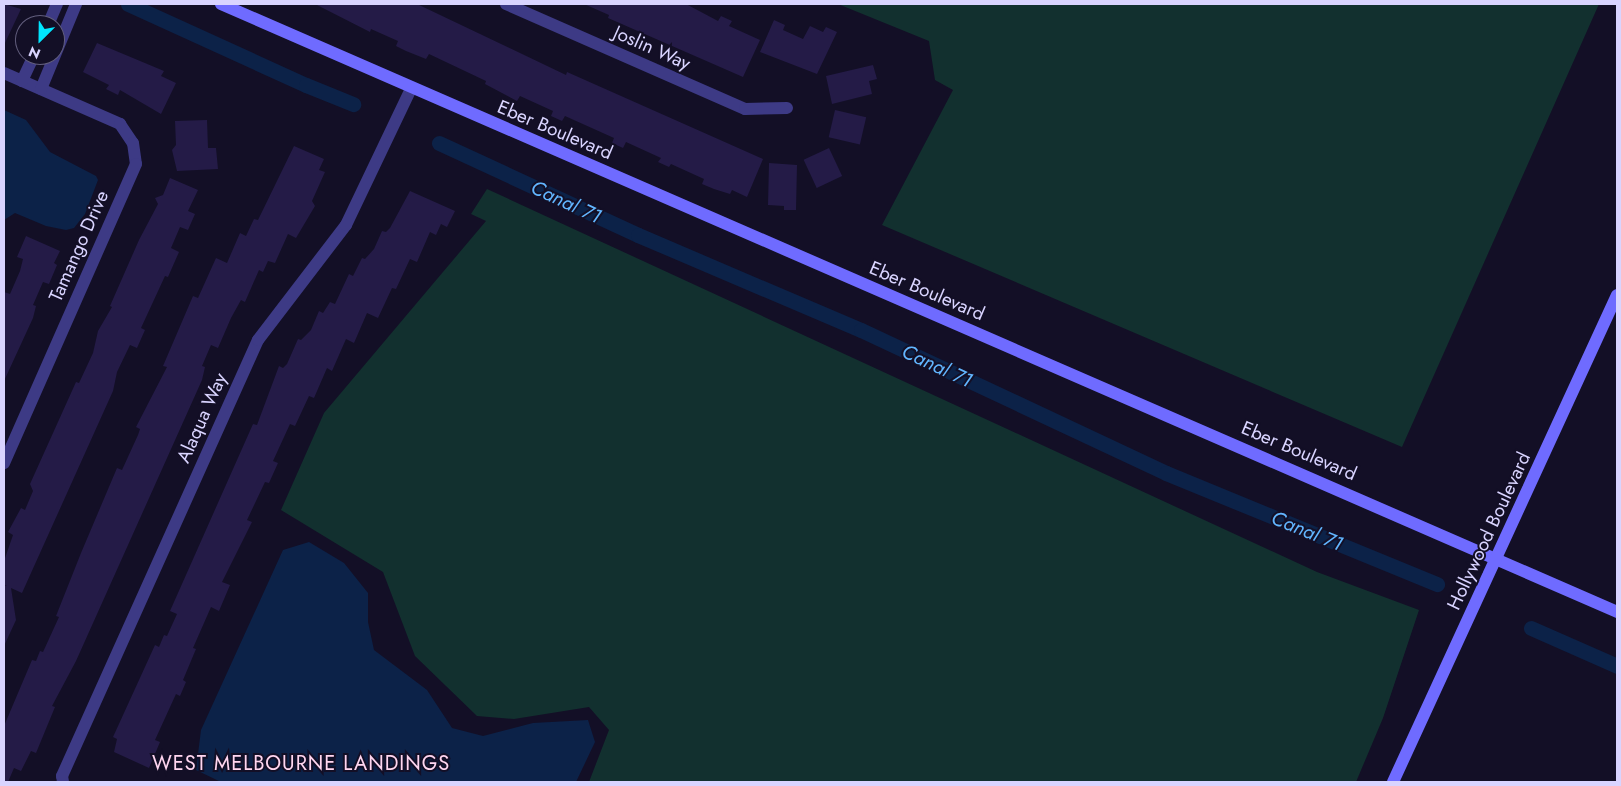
<!DOCTYPE html>
<style>
body{margin:0}
#map{position:relative;width:1621px;height:786px;overflow:hidden;background:#130f26;font-family:Jost,sans-serif}
div>[style]{position:absolute}
[style*='--x']{left:calc(var(--x)*1px);top:calc(var(--y)*1px);width:calc(var(--w)*1px);rotate:calc(var(--a)*1deg)}
.green>*{inset:0;background:#12302f}
.water>*{inset:0;background:#0c2248}
.canal>*{height:15px;margin:-7.5px;padding:0 7.5px;transform-origin:7.5px;border-radius:7.5px;background:#0c2248}
.building>*{inset:0;background:#241b47;transform-origin:0 0}
.street>*{height:12px;margin:-6px;padding:0 6px;transform-origin:6px;border-radius:6px;background:#3d3a85}
.secondary>*{height:12px;margin:-6px;padding:0 6px;transform-origin:6px;border-radius:6px;background:#6f6bff}
span{translate:-50% -50%;white-space:nowrap;text-align:center;line-height:1.15;-webkit-text-stroke:4px #130f26;paint-order:stroke}
.street-label{font-size:19px;color:#d9d4ff}
.water-label{font-size:20px;color:#62b6ff;font-style:italic}
.neighbourhood-label{font-size:20px;color:#ffd6f0;letter-spacing:1px}
.frame{position:absolute;inset:0;border:5px solid #d9d4ff;pointer-events:none}
.north{position:absolute;left:15px;top:15px;width:50px;height:50px;box-sizing:border-box;background:#130f26;border:1px solid #625e7d;border-radius:50%;rotate:203deg;font-size:14px;font-weight:700;line-height:20px;text-align:center;color:#d9d4ff}
.north::after{content:'';display:block;margin:auto;width:18px;height:22px;background:#00e5ff;clip-path:polygon(50% 0,100% 100%,50% 72%,0 100%)}
</style>
<div id="map">
<div class="green">
<i style="clip-path:polygon(838px 4px,1599px 4px,1402px 447px,882px 225px,953px 90px,935px 80px,929px 41px)"></i>
<i style="clip-path:polygon(487px 189px,1317px 572px,1419px 610px,1383px 718px,1356px 782px,589px 782px,609px 730px,589px 707px,514px 719px,477px 716px,415px 656px,383px 572px,281px 510px,324px 413px,486px 221px,471px 214px)"></i>
</div>
<div class="water">
<i style="clip-path:polygon(4px 110px,26px 120px,50px 152px,96px 176px,98px 180px,85px 214px,74px 228px,66px 230px,46px 226px,15px 213px,4px 220px)"></i>
<i style="clip-path:polygon(309px 542px,344px 563px,368px 593px,368px 622px,374px 650px,427px 690px,452px 728px,483px 736px,533px 723px,588px 720px,595px 742px,576px 782px,221px 782px,196px 770px,201px 730px,283px 550px)"></i>
</div>
<div class="canal">
<i style="--x:128;--y:4;--w:196;--a:24.5"></i>
<i style="--x:306;--y:85;--w:51;--a:22"></i>
<i style="--x:439;--y:143;--w:219;--a:24.8"></i>
<i style="--x:638;--y:235;--w:242;--a:23.1"></i>
<i style="--x:861;--y:330;--w:337;--a:25.1"></i>
<i style="--x:1166;--y:473;--w:293;--a:22.3"></i>
<i style="--x:1531;--y:628;--w:94;--a:23.8"></i>
</div>
<div class="building">
<i style="clip-path:polygon(4px 4px,21px 9px,4px 45px)"></i>
<i style="clip-path:polygon(315px 4px,417px 4px,566px 75px,567px 72px,763px 159px,747px 197px,732px 190px,730px 194px,714px 189px,702px 184px,704px 179px,671px 164px,669px 167px,658px 162px,661px 158px,626px 142px,623px 148px,612px 143px,614px 138px,565px 116px,562px 121px,551px 116px,553px 111px,520px 96px,517px 101px,485px 84px,486px 81px,429px 54px,426px 59px,406px 51px,396px 46px,398px 41px,371px 29px,370px 32px)"></i>
<i style="clip-path:polygon(584px 4px,686px 4px,718px 21px,721px 16px,732px 21px,729px 26px,760px 40px,743px 77px,608px 18px,609px 15px)"></i>
<i style="clip-path:polygon(774px 20px,785px 25px,783px 30px,803px 39px,810px 26px,823px 32px,826px 27px,837px 32px,817px 74px,760px 52px)"></i>
<i style="clip-path:polygon(97px 43px,164px 71px,161px 76px,176px 83px,161px 114px,120px 90px,118px 95px,106px 89px,109px 85px,83px 72px)"></i>
<i style="clip-path:polygon(873px 65px,877px 79px,869px 81px,872px 94px,832px 104px,826px 76px)"></i>
<i style="left:835px;top:110px;width:32px;height:28px;rotate:13deg"></i>
<i style="clip-path:polygon(207px 120px,208px 148px,216px 148px,218px 169px,177px 171px,172px 150px,176px 145px,175px 121px)"></i>
<i style="clip-path:polygon(294px 146px,324px 159px,319px 170px,325px 172px,312px 201px,315px 206px,296px 238px,288px 234px,275px 263px,268px 261px,263px 272px,259px 270px,245px 302px,241px 300px,231px 318px,218px 348px,211px 345px,202px 366px,205px 367px,202px 380px,76px 661px,52px 706px,55px 707px,36px 753px,31px 751px,21px 771px,14px 768px,8px 782px,4px 782px,4px 726px,32px 660px,36px 661px,40px 651px,43px 652px,59px 617px,56px 616px,81px 553px,117px 468px,122px 470px,138px 435px,140px 429px,136px 427px,167px 367px,163px 366px,193px 296px,198px 298px,216px 258px,227px 263px,240px 233px,246px 236px,254px 219px,258px 220px)"></i>
<i style="left:829px;top:148px;width:31px;height:28px;rotate:65deg"></i>
<i style="clip-path:polygon(769px 163px,797px 165px,796px 210px,784px 210px,784px 206px,768px 205px)"></i>
<i style="clip-path:polygon(170px 178px,198px 190px,188px 211px,195px 214px,188px 230px,180px 227px,171px 248px,179px 252px,168px 277px,165px 276px,141px 328px,145px 330px,137px 348px,130px 345px,117px 372px,113px 391px,22px 593px,11px 588px,16px 620px,4px 646px,4px 586px,7px 586px,4px 585px,4px 561px,13px 535px,8px 532px,21px 508px,25px 510px,33px 491px,30px 484px,76px 382px,79px 383px,93px 353px,98px 331px,112px 307px,110px 306px,139px 240px,158px 204px,155px 198px,163px 195px)"></i>
<i style="clip-path:polygon(410px 191px,455px 211px,447px 227px,441px 224px,436px 235px,430px 232px,417px 262px,410px 259px,396px 289px,392px 288px,378px 318px,367px 313px,354px 343px,346px 339px,332px 371px,327px 368px,314px 398px,309px 396px,295px 426px,290px 424px,273px 461px,278px 463px,269px 483px,265px 482px,247px 520px,252px 522px,222px 582px,230px 585px,219px 611px,211px 607px,193px 648px,196px 649px,183px 680px,186px 682px,180px 696px,176px 694px,155px 740px,160px 742px,149px 768px,114px 752px,117px 739px,113px 737px,155px 645px,159px 647px,164px 635px,167px 636px,177px 614px,170px 611px,253px 424px,257px 425px,279px 366px,283px 368px,287px 364px,298px 339px,301px 340px,311px 330px,319px 311px,323px 313px,330px 302px,335px 304px,349px 274px,353px 276px,362px 258px,365px 259px,374px 249px,382px 231px,386px 232px,390px 228px)"></i>
<i style="clip-path:polygon(26px 236px,60px 251px,54px 263px,57px 265px,49px 284px,43px 282px,33px 305px,36px 306px,33px 318px,4px 381px,4px 292px,10px 294px,20px 271px,23px 259px,17px 257px)"></i>
</div>
<div class="street">
<i style="--x:506;--y:4;--w:261;--a:23.7"></i>
<i style="--x:745;--y:109;--w:42;--a:-1.4"></i>
<i style="--x:48;--y:25;--w:23;--a:-67"></i>
<i style="--x:4;--y:73;--w:127;--a:23.7"></i>
<i style="--x:120;--y:124;--w:23;--a:56"></i>
<i style="--x:133;--y:143;--w:21;--a:82"></i>
<i style="--x:136;--y:164;--w:327;--a:113.8"></i>
<i style="--x:22;--y:81;--w:29;--a:-65"></i>
<i style="--x:41;--y:89;--w:92;--a:-67.6"></i>
<i style="--x:63;--y:782;--w:6;--a:-99"></i>
<i style="--x:62;--y:776;--w:478;--a:-65.8"></i>
<i style="--x:258;--y:340;--w:145;--a:-52.6"></i>
<i style="--x:346;--y:225;--w:151;--a:-64.5"></i>
</div>
<div class="secondary">
<i style="--x:221;--y:4;--w:1523;--a:23.53"></i>
<i style="--x:1393;--y:782;--w:536;--a:-65.3"></i>
</div>
<div class="street-label">
<span style="left:652px;top:48px;rotate:24deg">Joslin Way</span>
<span style="left:555px;top:130px;rotate:23deg">Eber Boulevard</span>
<span style="left:79px;top:246px;rotate:-66deg">Tamango Drive</span>
<span style="left:927px;top:291px;rotate:23deg">Eber Boulevard</span>
<span style="left:202px;top:418px;rotate:-66deg">Alaqua Way</span>
<span style="left:1299px;top:451px;rotate:23deg">Eber Boulevard</span>
<span style="left:1489px;top:531px;rotate:-65deg">Hollywood Boulevard</span>
</div>
<div class="water-label">
<span style="left:566px;top:202px;rotate:25deg">Canal 71</span>
<span style="left:937px;top:366px;rotate:25deg">Canal 71</span>
<span style="left:1307px;top:531px;rotate:22deg">Canal 71</span>
</div>
<div class="neighbourhood-label">
<span style="left:301px;top:763px">WEST MELBOURNE LANDINGS</span>
</div>
<div class="frame"></div>
<div class="north">N</div>
</div>
